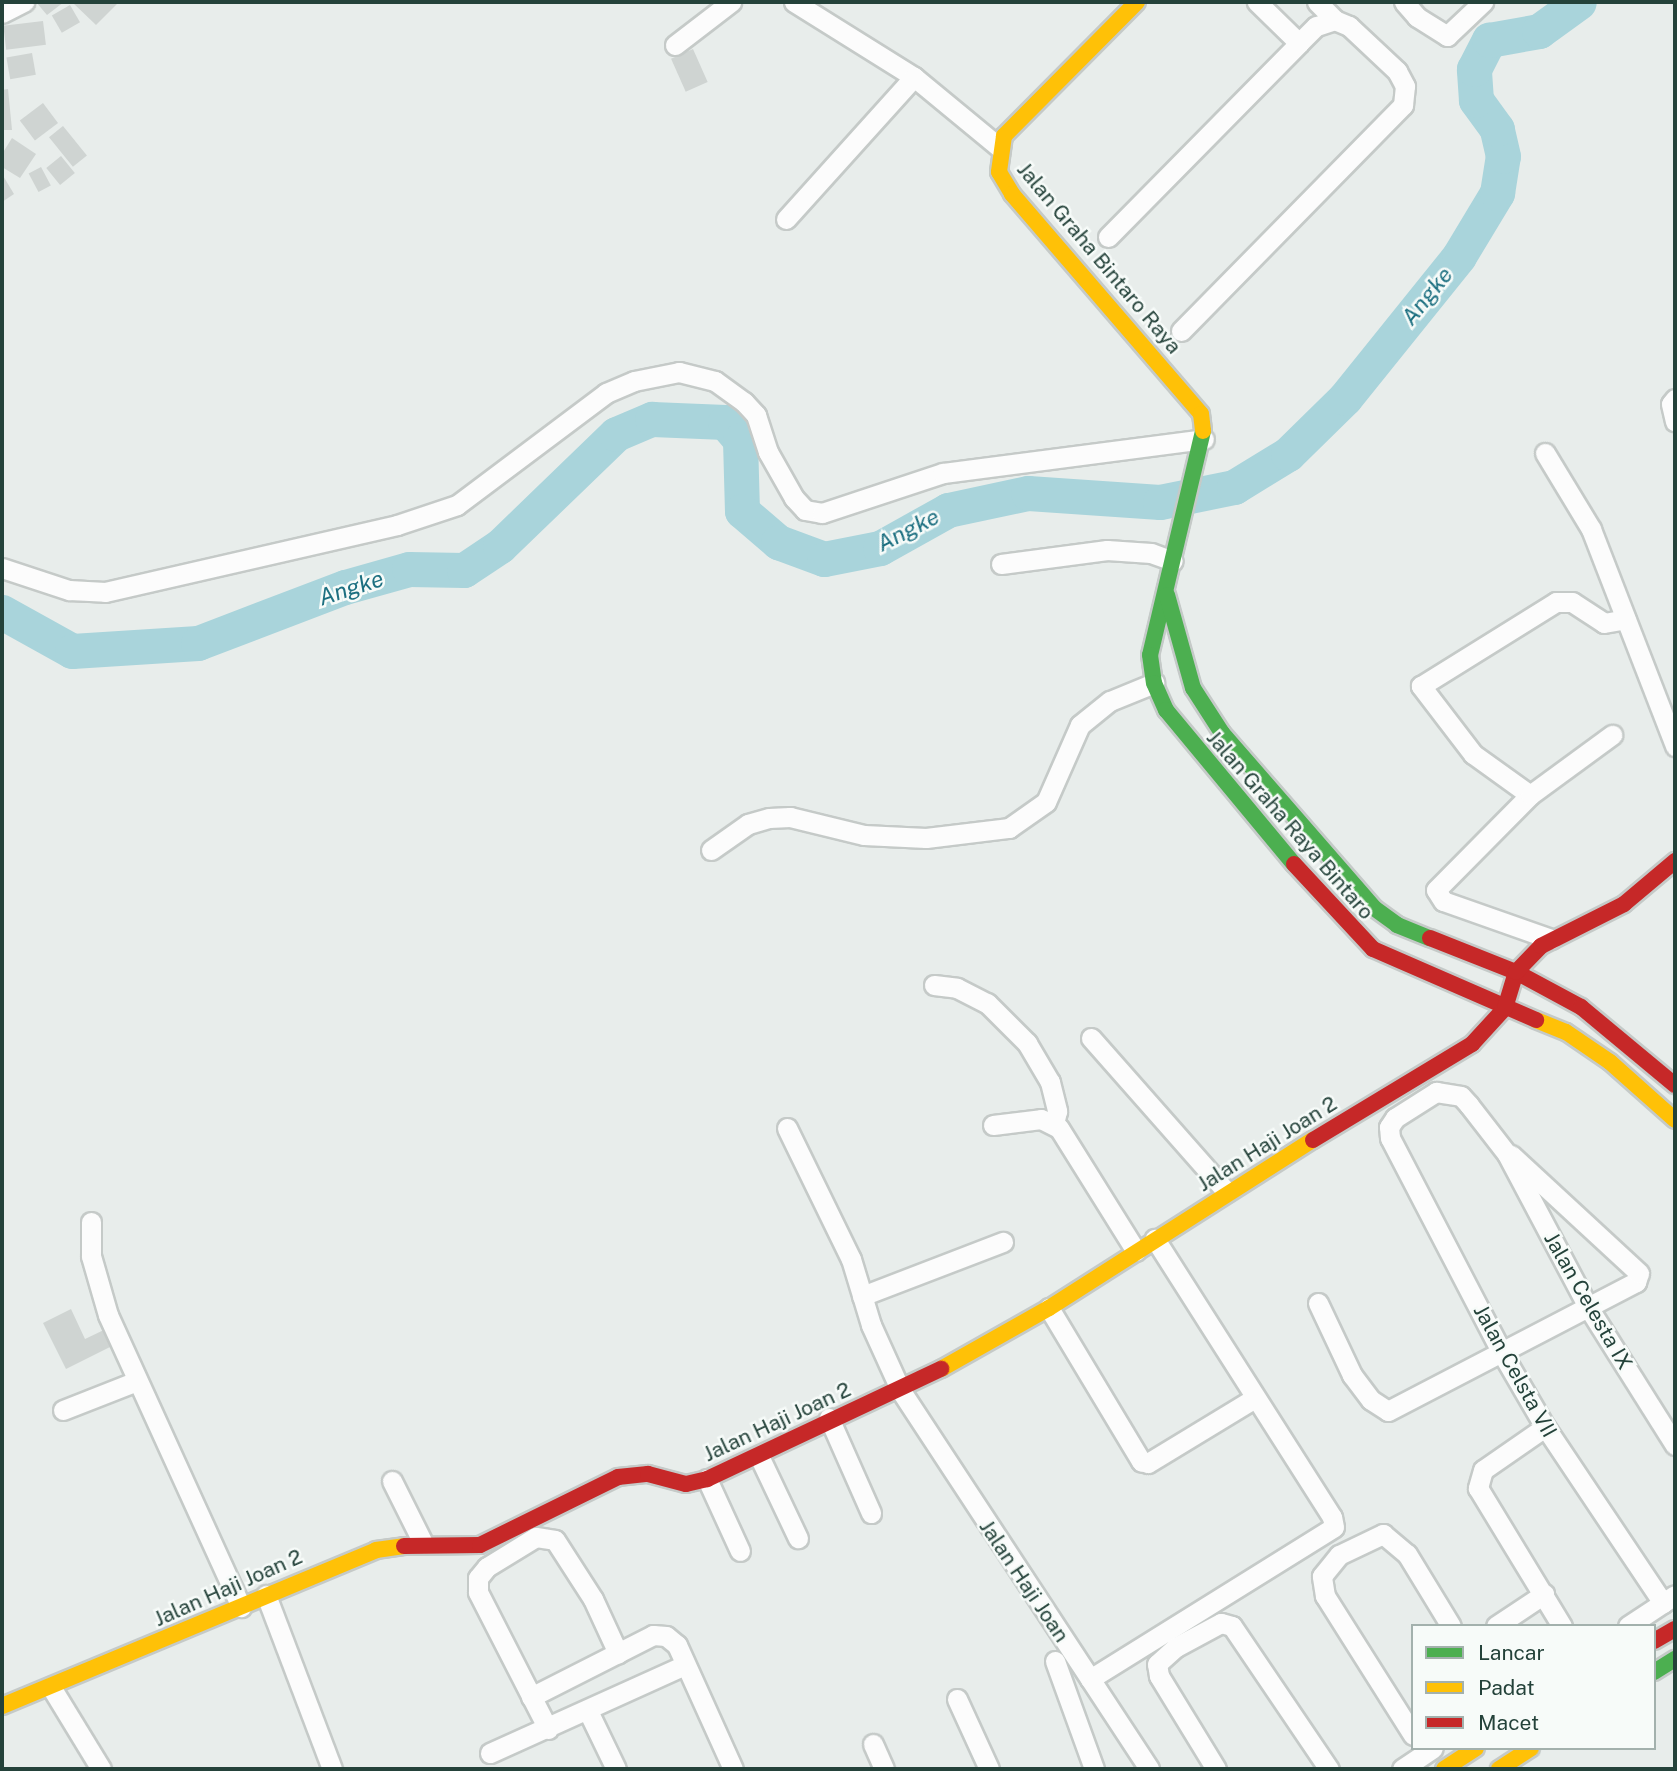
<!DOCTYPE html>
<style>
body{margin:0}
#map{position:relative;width:1677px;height:1771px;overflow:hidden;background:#e8edeb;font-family:"Public Sans",sans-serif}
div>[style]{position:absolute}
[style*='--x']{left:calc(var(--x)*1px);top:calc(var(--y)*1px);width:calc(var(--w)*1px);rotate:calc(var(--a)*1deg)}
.river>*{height:35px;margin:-17.5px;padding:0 17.5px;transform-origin:17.5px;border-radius:17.5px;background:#a9d4db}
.building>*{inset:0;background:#cfd4d2;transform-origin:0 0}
.roads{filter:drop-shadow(2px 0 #c5cac8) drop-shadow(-2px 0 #c5cac8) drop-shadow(0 2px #c5cac8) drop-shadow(0 -2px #c5cac8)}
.street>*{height:19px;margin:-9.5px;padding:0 9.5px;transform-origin:9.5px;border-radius:9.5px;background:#fcfcfc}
.fast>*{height:16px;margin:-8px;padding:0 8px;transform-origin:8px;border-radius:8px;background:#4caf50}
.slow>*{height:16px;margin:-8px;padding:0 8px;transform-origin:8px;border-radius:8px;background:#ffc107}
.jam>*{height:16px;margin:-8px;padding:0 8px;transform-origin:8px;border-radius:8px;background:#c62828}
span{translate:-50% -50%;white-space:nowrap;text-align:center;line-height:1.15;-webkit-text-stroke:5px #f7fbf9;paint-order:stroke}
.street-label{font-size:21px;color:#24423a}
.water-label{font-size:23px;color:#1c6f80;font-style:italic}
.frame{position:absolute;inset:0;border:4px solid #24423a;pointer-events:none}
.legend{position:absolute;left:1411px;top:1624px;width:245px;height:126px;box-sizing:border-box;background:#f7fbf9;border:2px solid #a3b1ad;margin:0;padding:9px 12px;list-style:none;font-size:21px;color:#24423a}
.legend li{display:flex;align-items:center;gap:14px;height:35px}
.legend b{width:35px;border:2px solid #a3b1ad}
</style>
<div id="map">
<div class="river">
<i style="--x:2;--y:612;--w:80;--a:29.1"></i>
<i style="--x:72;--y:651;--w:126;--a:-3.6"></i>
<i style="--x:198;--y:643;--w:157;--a:-20.9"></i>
<i style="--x:345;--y:587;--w:66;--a:-15.7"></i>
<i style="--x:409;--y:569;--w:55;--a:1"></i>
<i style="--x:464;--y:570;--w:43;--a:-33.7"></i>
<i style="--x:500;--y:546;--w:161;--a:-44"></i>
<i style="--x:616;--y:434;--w:39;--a:-23"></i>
<i style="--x:652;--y:419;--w:73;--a:2.4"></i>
<i style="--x:725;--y:422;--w:23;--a:50"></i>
<i style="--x:740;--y:440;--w:71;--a:88.4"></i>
<i style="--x:742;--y:511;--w:48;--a:40.7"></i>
<i style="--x:778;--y:542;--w:49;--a:20.3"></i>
<i style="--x:824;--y:559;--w:57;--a:-11.1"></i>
<i style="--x:880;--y:548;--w:78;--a:-29.2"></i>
<i style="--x:948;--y:510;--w:82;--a:-12"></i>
<i style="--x:1028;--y:493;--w:132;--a:3.9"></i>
<i style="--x:1160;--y:502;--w:76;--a:-11.5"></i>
<i style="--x:1234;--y:487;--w:63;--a:-31.4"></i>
<i style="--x:1288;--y:454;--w:80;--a:-44.5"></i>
<i style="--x:1345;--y:398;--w:182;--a:-51.2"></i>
<i style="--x:1459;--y:256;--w:74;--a:-58.9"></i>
<i style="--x:1497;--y:193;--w:37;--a:-81"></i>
<i style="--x:1503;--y:156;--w:28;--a:-103"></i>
<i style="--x:1497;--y:129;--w:36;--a:-126"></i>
<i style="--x:1476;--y:100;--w:31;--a:-94"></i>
<i style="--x:1474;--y:69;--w:33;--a:-63"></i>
<i style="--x:1489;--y:40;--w:51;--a:-10.2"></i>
<i style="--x:1539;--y:31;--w:49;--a:-35.9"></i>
</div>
<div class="building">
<i style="clip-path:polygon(36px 2px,64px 2px,47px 15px)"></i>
<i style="clip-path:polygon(72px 2px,119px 2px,96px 25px)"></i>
<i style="left:70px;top:5px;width:20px;height:21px;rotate:60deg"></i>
<i style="left:43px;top:21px;width:24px;height:40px;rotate:83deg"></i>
<i style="left:693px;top:49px;width:36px;height:24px;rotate:66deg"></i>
<i style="left:32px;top:53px;width:22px;height:26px;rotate:80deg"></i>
<i style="clip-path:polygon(8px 89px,12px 130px,2px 130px,2px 90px)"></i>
<i style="left:43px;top:103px;width:25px;height:29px;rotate:53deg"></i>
<i style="left:63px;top:126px;width:38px;height:18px;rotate:51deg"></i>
<i style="clip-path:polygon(12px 138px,36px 154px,20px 178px,2px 167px,2px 154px)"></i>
<i style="left:61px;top:156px;width:22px;height:19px;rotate:51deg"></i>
<i style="left:41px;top:167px;width:21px;height:14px;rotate:62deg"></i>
<i style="clip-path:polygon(2px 174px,14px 194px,2px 202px)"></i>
<i style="clip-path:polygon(71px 1309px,85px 1339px,108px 1328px,116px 1344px,66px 1369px,43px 1323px)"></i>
</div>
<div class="roads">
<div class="street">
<i style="--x:794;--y:2;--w:142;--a:32"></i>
<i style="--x:914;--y:77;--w:110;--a:39.5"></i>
<i style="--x:1317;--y:2;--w:25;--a:45"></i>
<i style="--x:1404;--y:2;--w:20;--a:49"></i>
<i style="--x:1417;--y:17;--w:36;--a:32"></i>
<i style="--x:1447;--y:36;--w:50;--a:-43.4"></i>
<i style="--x:2;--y:13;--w:25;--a:-27"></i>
<i style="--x:675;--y:45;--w:71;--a:-37.5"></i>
<i style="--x:786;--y:219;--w:191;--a:-48"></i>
<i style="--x:1108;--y:237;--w:272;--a:-45.4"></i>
<i style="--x:1299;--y:43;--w:59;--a:-135.7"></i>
<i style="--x:1181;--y:331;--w:317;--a:-45.5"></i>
<i style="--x:1403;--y:105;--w:19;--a:-84"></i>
<i style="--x:1405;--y:86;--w:17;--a:-118"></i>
<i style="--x:1397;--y:71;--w:66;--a:-136.8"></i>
<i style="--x:1349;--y:26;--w:15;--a:-157"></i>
<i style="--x:1335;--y:20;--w:20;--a:162"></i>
<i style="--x:1316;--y:26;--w:24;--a:135"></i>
<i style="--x:1675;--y:399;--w:6;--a:129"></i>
<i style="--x:1671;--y:404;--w:18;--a:77"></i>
<i style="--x:1545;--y:453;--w:89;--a:58.8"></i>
<i style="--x:1591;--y:529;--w:233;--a:68.8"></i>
<i style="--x:1001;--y:564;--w:107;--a:-7.5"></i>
<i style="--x:1107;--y:550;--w:44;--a:3.9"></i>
<i style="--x:1151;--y:553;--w:23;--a:20"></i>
<i style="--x:2;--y:568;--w:71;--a:18.2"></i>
<i style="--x:69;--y:590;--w:36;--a:3"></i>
<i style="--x:105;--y:592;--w:300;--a:-12.9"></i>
<i style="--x:397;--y:525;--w:63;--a:-18.4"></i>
<i style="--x:457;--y:505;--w:186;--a:-36.9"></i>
<i style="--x:606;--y:393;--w:30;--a:-23"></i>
<i style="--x:634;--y:381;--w:46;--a:-11.3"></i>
<i style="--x:679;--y:372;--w:37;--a:14"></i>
<i style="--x:715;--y:381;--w:36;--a:36"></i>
<i style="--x:744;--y:402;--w:18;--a:47"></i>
<i style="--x:756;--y:415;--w:39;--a:72"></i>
<i style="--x:768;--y:452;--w:53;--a:60.5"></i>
<i style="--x:794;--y:498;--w:16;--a:47"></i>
<i style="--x:805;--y:510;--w:17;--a:10"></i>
<i style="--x:822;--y:513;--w:127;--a:-18.3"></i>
<i style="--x:943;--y:473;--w:263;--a:-7.4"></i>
<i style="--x:1530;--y:795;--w:70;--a:-144.3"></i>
<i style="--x:1473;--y:754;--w:86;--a:-127.4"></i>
<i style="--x:1421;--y:686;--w:159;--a:-31.9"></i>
<i style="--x:1556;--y:602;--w:16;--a:0"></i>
<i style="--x:1572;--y:602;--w:38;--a:33"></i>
<i style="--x:1604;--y:623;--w:22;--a:-10"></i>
<i style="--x:711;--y:850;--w:45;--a:-35.1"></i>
<i style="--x:748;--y:824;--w:22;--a:-16"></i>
<i style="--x:769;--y:818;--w:21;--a:-3"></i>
<i style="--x:790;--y:817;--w:76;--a:13.7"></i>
<i style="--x:864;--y:835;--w:62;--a:2.8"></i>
<i style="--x:926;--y:838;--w:84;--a:-6.9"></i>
<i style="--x:1009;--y:828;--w:45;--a:-35.1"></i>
<i style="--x:1046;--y:802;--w:84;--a:-66.2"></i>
<i style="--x:1080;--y:725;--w:38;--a:-39"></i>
<i style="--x:1110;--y:701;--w:48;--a:-22.2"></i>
<i style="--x:1551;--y:939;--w:114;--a:-160.6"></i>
<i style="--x:1443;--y:901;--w:13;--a:-122"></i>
<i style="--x:1436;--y:890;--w:134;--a:-45.3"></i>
<i style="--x:1530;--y:795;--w:102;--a:-36.2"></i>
<i style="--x:934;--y:985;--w:23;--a:7"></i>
<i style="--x:957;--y:988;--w:34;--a:27"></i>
<i style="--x:987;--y:1003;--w:57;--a:45"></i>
<i style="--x:1027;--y:1043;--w:45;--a:59.5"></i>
<i style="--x:1050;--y:1082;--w:30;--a:76"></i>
<i style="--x:1057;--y:1111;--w:13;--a:103"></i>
<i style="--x:1091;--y:1038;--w:205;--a:48.6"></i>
<i style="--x:993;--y:1125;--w:48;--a:-7.1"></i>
<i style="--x:1041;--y:1119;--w:20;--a:27"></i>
<i style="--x:1059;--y:1128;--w:145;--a:58"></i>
<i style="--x:787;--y:1128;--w:146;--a:64"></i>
<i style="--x:851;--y:1259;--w:69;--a:73.1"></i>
<i style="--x:871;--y:1325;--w:72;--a:65.6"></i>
<i style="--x:901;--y:1391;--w:452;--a:56.7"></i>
<i style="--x:91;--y:1222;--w:34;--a:90"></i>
<i style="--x:91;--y:1256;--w:61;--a:73.9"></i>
<i style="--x:108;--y:1315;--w:321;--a:65.5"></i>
<i style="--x:862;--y:1296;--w:151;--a:-21"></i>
<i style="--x:1318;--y:1303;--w:80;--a:64.7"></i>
<i style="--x:1352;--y:1375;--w:31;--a:53"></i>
<i style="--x:1371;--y:1400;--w:20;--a:33"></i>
<i style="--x:1388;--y:1411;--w:280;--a:-27.5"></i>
<i style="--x:1636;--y:1282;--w:9;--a:-72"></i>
<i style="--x:1639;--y:1273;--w:174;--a:-137.3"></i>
<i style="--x:1049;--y:1308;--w:179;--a:59"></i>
<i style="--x:1141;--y:1461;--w:7;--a:16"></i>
<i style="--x:1148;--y:1463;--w:125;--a:-31.3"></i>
<i style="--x:63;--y:1410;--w:79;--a:-21.4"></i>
<i style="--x:829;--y:1418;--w:104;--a:66.1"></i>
<i style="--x:1545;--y:1427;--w:75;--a:145.3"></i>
<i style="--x:1483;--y:1470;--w:19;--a:106"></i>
<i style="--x:1478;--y:1488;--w:162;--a:58.7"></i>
<i style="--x:759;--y:1456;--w:91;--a:64.6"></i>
<i style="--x:707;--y:1479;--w:79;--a:65.4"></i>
<i style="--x:392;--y:1481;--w:69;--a:63.4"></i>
<i style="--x:266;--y:1595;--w:186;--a:69.2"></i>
<i style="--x:1663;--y:1603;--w:212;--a:-123.8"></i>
<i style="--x:1545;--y:1427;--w:86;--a:-120.2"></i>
<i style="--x:1502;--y:1353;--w:242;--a:-117.5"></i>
<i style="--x:1390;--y:1138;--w:11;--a:-95"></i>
<i style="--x:1389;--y:1127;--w:11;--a:-56"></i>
<i style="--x:1395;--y:1118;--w:49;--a:-32.4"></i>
<i style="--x:1436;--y:1092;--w:25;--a:9"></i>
<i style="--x:1461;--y:1096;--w:12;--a:48"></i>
<i style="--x:1469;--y:1105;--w:62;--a:52.2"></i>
<i style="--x:1507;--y:1154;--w:173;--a:62.1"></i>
<i style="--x:1588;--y:1307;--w:163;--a:57.8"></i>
<i style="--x:1496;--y:1626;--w:58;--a:-33.7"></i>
<i style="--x:1628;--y:1626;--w:56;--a:-33.4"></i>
<i style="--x:1055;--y:1661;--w:115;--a:70.1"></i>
<i style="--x:1090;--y:1679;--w:287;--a:-31.9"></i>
<i style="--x:1334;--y:1527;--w:10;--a:-101"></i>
<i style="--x:1332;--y:1517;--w:330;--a:-122.5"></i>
<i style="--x:51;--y:1687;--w:96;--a:58.6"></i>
<i style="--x:531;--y:1697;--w:137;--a:-26.9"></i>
<i style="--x:653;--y:1635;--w:13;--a:4"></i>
<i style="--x:666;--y:1636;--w:14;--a:39"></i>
<i style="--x:677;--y:1645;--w:136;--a:65.7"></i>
<i style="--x:957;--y:1699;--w:77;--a:65.4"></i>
<i style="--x:588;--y:1711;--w:64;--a:64.2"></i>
<i style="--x:548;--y:1729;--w:154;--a:-117.1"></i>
<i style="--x:478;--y:1592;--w:14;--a:-90"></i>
<i style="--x:478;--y:1578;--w:14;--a:-51"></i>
<i style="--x:487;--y:1567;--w:57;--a:-31.5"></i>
<i style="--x:536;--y:1537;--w:19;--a:9"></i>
<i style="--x:555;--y:1540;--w:70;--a:57.2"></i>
<i style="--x:593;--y:1599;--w:60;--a:65.2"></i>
<i style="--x:1413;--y:1735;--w:165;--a:-122.3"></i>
<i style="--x:1325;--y:1596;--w:20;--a:-99"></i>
<i style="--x:1322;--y:1576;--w:27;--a:-51"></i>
<i style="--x:1339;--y:1555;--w:49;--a:-25.5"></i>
<i style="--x:1383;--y:1534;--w:31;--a:40"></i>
<i style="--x:1407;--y:1554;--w:84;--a:58.6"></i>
<i style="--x:873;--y:1744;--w:27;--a:66"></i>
<i style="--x:490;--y:1753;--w:214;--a:-24.3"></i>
<i style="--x:1216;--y:1769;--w:109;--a:-121.5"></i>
<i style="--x:1159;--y:1676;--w:12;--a:-99"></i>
<i style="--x:1157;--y:1664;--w:25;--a:-42"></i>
<i style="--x:1176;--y:1647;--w:51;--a:-28.1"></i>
<i style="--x:1221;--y:1623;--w:11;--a:15"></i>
<i style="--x:1232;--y:1626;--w:173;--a:55.9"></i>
<i style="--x:1402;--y:1769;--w:37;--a:-34"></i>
</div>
<div class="fast">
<i style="--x:1203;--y:431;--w:230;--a:103.3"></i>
<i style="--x:1150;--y:655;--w:28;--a:82"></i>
<i style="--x:1154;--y:683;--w:30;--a:66"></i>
<i style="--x:1166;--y:710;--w:200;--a:50.3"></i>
<i style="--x:1167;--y:595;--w:97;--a:74.4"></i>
<i style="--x:1193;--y:688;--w:54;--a:57.2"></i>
<i style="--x:1222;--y:733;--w:232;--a:49"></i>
<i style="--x:1374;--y:908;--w:29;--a:36"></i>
<i style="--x:1397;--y:925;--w:35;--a:22"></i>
<i style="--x:1654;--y:1672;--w:25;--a:-32"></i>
</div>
<div class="slow">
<i style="--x:1137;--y:2;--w:189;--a:134.8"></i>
<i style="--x:1004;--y:136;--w:36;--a:98"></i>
<i style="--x:999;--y:172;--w:26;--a:59"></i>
<i style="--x:1012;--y:194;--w:290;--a:49.3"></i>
<i style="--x:1201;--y:414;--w:17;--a:83"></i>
<i style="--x:1536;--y:1020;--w:32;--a:22"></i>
<i style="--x:1566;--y:1032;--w:53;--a:34.3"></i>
<i style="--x:1610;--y:1062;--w:87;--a:41.7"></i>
<i style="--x:941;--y:1369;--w:124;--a:-29.5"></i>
<i style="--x:1049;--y:1308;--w:313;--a:-32.5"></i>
<i style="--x:2;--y:1706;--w:405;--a:-22.6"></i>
<i style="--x:376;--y:1550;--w:28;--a:-8"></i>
<i style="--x:1444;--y:1769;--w:38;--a:-33"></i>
<i style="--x:1499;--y:1769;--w:38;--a:-33"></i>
</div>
<div class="jam">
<i style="--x:1294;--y:864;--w:116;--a:47.1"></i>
<i style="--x:1373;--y:949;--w:178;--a:23.5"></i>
<i style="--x:1430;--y:938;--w:92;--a:21.6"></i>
<i style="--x:1516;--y:972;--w:74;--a:28.3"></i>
<i style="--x:1581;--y:1007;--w:122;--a:39.7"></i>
<i style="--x:1313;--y:1140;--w:186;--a:-31.1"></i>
<i style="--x:1472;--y:1044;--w:49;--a:-47.5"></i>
<i style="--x:1505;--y:1008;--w:38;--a:-73"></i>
<i style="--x:1516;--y:972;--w:36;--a:-46"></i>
<i style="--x:1541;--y:946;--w:93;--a:-26.8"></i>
<i style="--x:1624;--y:904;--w:67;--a:-40.1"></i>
<i style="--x:404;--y:1546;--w:76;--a:-0.8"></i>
<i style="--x:480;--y:1545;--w:154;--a:-26.2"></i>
<i style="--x:618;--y:1477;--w:30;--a:-6"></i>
<i style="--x:648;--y:1474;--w:39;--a:15"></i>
<i style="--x:686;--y:1484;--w:22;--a:-13"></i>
<i style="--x:707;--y:1479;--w:259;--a:-25.2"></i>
<i style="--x:1654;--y:1641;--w:24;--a:-30"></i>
</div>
</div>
<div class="street-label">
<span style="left:1099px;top:258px;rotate:50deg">Jalan Graha Bintaro Raya</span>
<span style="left:1290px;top:825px;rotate:49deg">Jalan Graha Raya Bintaro</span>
<span style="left:1267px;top:1144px;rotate:-32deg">Jalan Haji Joan 2</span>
<span style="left:1588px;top:1301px;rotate:60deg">Jalan Celesta IX</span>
<span style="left:1515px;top:1371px;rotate:61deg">Jalan Celsta VII</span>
<span style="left:777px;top:1422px;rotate:-25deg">Jalan Haji Joan 2</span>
<span style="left:1024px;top:1581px;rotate:56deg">Jalan Haji Joan</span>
<span style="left:228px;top:1588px;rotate:-24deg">Jalan Haji Joan 2</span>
</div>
<div class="water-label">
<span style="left:1427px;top:296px;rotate:-51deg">Angke</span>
<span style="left:908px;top:530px;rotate:-27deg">Angke</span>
<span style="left:351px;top:588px;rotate:-18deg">Angke</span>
</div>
<div class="frame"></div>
<ul class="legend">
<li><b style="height:9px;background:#4caf50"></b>Lancar</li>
<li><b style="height:9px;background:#ffc107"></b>Padat</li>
<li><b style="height:9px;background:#c62828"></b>Macet</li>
</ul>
</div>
